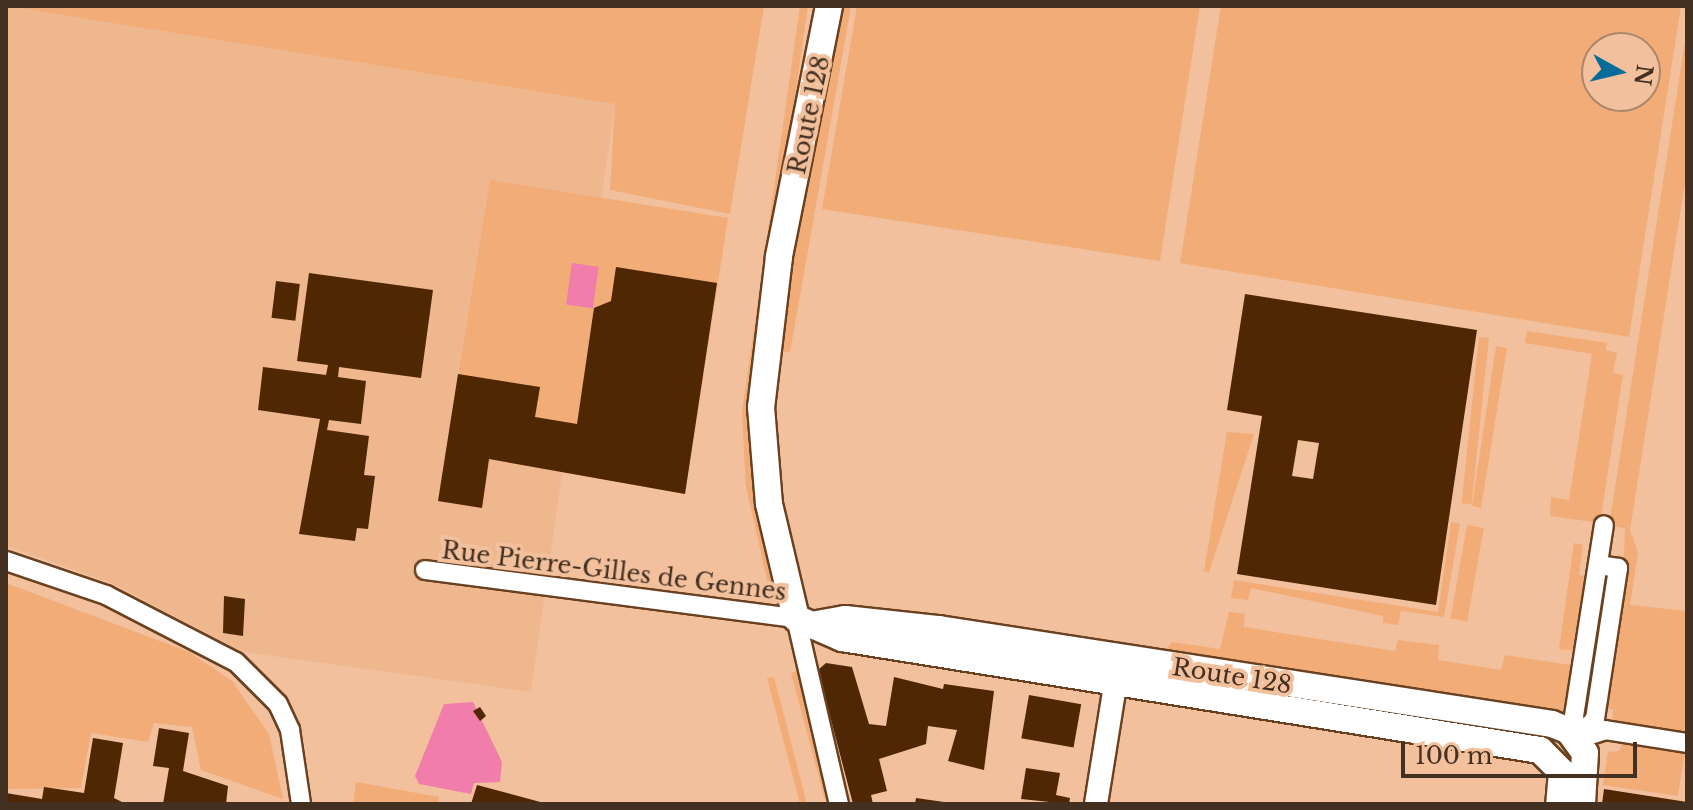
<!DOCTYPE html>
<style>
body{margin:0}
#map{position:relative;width:1693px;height:810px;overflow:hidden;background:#f2c09d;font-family:"Libre Baskerville",serif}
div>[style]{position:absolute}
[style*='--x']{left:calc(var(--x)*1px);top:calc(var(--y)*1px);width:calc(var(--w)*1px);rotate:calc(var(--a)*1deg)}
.built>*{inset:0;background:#efb78e}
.green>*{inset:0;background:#f1ac78;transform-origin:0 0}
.water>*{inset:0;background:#f17daa;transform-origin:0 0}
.building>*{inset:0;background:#4f2703;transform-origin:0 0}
.roads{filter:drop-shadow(2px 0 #6a4120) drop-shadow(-2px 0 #6a4120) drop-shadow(0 2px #6a4120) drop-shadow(0 -2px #6a4120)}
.minor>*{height:18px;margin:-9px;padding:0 9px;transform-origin:9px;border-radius:9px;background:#fff}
.tertiary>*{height:22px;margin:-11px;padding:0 11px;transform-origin:11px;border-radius:11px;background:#fff}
.secondary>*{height:26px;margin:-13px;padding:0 13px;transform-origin:13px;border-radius:13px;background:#fff}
span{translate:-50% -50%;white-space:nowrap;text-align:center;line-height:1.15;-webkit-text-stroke:8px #f2c09d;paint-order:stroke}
.street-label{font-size:24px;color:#433021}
.frame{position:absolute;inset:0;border:8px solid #433021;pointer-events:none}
.north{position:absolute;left:1581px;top:32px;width:80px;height:80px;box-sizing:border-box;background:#f2c09d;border:2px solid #ac866b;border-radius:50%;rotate:98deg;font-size:22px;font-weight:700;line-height:32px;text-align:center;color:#433021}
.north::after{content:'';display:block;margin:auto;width:28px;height:36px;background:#076c9a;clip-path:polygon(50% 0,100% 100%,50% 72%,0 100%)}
.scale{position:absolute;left:1401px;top:742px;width:236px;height:36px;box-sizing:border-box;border:4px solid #433021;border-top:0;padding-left:10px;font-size:24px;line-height:28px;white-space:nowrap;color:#433021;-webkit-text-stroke:6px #f2c09d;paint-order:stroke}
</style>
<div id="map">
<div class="built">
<i style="clip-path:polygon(6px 6px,615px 104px,531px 692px,243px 652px,112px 583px,6px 546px)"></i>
</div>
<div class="green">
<i style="clip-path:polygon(7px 6px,764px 6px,730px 214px,610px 190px,615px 104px)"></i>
<i style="clip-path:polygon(800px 6px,808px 6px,750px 407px,753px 486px,777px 592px,770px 593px,746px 487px,742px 412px)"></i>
<i style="clip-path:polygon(836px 6px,851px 6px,835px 98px,790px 352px,776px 351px)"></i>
<i style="clip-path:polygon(857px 6px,1200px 6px,1160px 261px,822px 209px)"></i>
<i style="clip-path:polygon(evenodd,1221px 6px,1681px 6px,1629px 337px,1180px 263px,1221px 6px,1597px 48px,1645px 48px,1645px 96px,1597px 96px,1597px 48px)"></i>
<i style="clip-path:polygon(1687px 29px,1687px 170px,1630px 530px,1638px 552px,1630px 605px,1687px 611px,1687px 736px,1612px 725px,1613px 709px,1601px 708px,1624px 560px,1625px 528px,1609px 526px)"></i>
<i style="clip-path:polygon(490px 180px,728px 218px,685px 494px,490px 459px,482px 508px,438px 501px)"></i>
<i style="clip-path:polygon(1527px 331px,1607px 343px,1606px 350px,1617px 353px,1613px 373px,1623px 375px,1600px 523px,1550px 516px,1551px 497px,1569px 500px,1592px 354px,1525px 343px)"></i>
<i style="left:1479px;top:337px;width:10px;height:167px;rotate:6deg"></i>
<i style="clip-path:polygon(1496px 346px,1507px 348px,1481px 508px,1472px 506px)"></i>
<i style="clip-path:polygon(1227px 432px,1254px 434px,1209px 572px,1204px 571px)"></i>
<i style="clip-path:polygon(1451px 522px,1460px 524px,1444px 617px,1401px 611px,1398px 625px,1383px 623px,1383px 616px,1251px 588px,1248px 600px,1231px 598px,1234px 580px,1438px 612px)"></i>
<i style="left:1467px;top:525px;width:17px;height:95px;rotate:10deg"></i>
<i style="clip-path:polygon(1574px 543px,1583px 545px,1579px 575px,1591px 577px,1578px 651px,1559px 649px)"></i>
<i style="clip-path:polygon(6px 583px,189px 652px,232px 681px,269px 734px,283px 799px,201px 770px,192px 727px,154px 723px,148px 742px,91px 733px,81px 788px,6px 789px)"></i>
<i style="clip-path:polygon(1229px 612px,1245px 614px,1244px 627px,1395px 651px,1398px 640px,1439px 645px,1438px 660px,1501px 670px,1505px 655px,1577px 666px,1568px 719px,1158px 660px,1172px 642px,1220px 649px)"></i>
<i style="clip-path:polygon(797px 671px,821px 757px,833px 804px,826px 804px,791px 673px)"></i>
<i style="clip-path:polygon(774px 677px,785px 719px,807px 804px,800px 804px,767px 678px)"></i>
<i style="clip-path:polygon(1623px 740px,1685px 750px,1678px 796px,1603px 785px,1608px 752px,1619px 751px)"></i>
<i style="clip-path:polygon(356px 782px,439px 797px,438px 804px,353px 804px)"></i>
</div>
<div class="water">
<i style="left:572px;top:263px;width:27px;height:42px;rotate:8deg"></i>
<i style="clip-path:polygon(473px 702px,502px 762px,500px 782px,474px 783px,471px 794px,419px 784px,415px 776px,444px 704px)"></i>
</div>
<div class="building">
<i style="clip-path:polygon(616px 267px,717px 283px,685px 494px,489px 459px,482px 508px,438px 501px,458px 374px,540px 387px,535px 417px,577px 424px,594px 308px,611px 301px)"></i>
<i style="clip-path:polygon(309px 273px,433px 290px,421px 378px,339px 367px,338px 377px,366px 381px,361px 424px,329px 420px,327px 430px,369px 436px,364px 475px,375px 476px,368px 529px,357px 528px,355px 541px,299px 534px,320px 419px,258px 410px,263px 367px,326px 375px,328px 365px,297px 361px)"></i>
<i style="left:276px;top:281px;width:24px;height:37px;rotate:7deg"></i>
<i style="clip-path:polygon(evenodd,1245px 294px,1477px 330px,1436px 605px,1237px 574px,1262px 416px,1227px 410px,1245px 294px,1298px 440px,1319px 443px,1313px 479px,1292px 476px,1298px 440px)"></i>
<i style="clip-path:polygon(224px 596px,245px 599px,243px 636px,223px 633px)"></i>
<i style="clip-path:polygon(826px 663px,852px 667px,869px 724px,886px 726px,894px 677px,943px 689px,944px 684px,994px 691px,984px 770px,948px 761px,957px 730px,928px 726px,926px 744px,879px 759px,887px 791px,871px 795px,873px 804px,853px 804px,818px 670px)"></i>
<i style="left:1029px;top:695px;width:53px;height:44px;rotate:10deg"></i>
<i style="clip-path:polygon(480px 707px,486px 716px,480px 721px,473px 711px)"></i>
<i style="clip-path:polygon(159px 728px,189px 733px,183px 771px,228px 786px,226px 804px,163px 804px,169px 768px,153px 766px)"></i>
<i style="clip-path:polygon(93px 738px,123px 743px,114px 798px,126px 804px,6px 804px,6px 793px,42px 799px,44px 787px,84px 793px)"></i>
<i style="clip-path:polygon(1026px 768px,1060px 773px,1056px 795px,1070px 798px,1069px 804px,1021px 799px)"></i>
<i style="clip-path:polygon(477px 785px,544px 803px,544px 804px,471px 804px)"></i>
<i style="clip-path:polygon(1604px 789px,1687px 802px,1687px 804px,1602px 804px)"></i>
<i style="clip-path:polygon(916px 798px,944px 802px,944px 804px,915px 804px)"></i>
</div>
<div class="roads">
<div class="minor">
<i style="--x:6;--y:561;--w:106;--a:18.8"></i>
<i style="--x:106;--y:595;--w:146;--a:27.3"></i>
<i style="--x:236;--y:662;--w:59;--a:45"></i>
<i style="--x:278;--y:704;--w:29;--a:65"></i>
<i style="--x:290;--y:730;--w:75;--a:81.5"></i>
<i style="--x:425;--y:570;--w:374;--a:7.4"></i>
<i style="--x:796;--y:618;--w:191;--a:77"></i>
<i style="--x:1578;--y:739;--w:23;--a:-100"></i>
<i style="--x:1574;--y:716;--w:193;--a:-81.1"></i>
<i style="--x:1578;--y:739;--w:26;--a:-50"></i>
<i style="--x:1595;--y:719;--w:153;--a:-81.3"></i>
<i style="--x:1618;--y:568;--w:20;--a:-171"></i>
<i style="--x:1578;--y:739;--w:28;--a:-18"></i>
<i style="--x:1605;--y:730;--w:83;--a:9"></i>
</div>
<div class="tertiary">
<i style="--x:1096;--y:804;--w:139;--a:-80.9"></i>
</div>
<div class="secondary">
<i style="--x:829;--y:6;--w:256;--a:101.3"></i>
<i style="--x:779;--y:257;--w:151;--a:96.8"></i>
<i style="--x:761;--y:407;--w:97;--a:85.3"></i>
<i style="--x:769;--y:504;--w:117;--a:76.7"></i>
<i style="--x:796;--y:618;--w:50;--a:23.5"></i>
<i style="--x:842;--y:638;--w:707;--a:9.12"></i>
<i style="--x:1540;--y:750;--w:31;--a:45"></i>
<i style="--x:1562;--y:772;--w:32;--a:95"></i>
<i style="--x:817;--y:624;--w:28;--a:-10"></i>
<i style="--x:845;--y:619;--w:95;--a:6.1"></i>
<i style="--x:939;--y:629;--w:620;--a:8.81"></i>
<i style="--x:1552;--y:724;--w:18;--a:22"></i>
<i style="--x:1569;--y:731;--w:27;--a:54"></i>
<i style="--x:1585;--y:753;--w:51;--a:93.4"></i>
</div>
</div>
<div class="street-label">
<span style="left:809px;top:115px;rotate:-78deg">Route 128</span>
<span style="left:614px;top:571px;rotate:7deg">Rue Pierre-Gilles de Gennes</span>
<span style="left:1232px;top:676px;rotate:9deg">Route 128</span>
</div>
<div class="frame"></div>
<div class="north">N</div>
<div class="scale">100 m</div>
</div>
